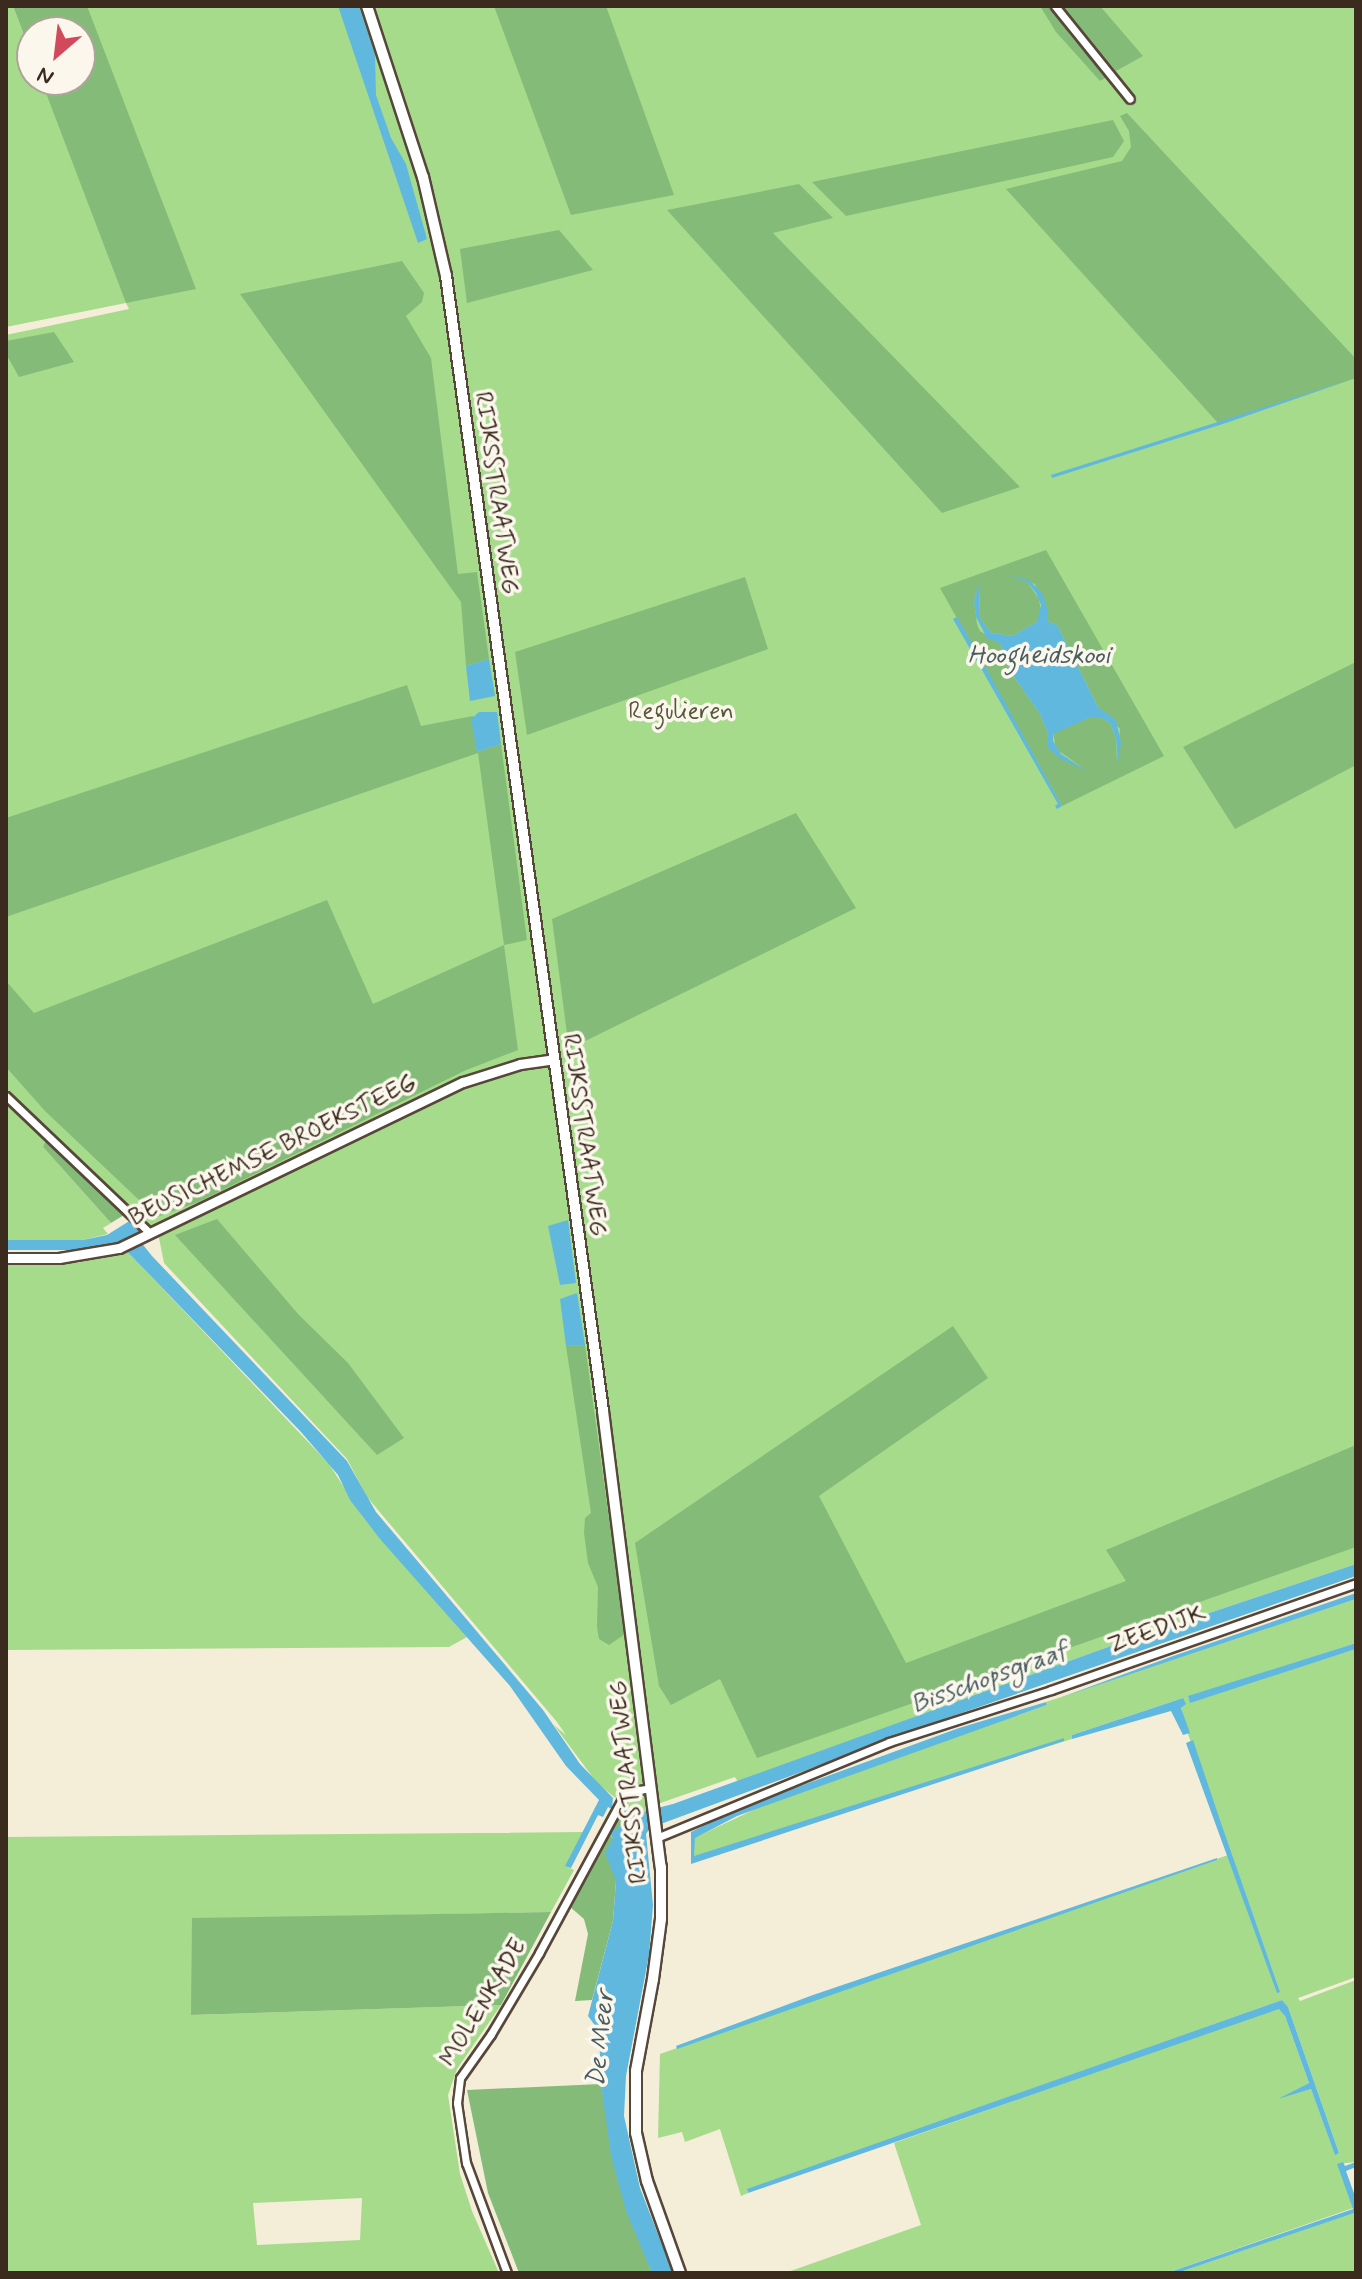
<!DOCTYPE html>
<style>
body{margin:0}
#map{position:relative;width:1362px;height:2279px;overflow:hidden;background:#f4edd8;font-family:Mynerve,sans-serif}
div>[style]{position:absolute}
[style*='--x']{left:calc(var(--x)*1px);top:calc(var(--y)*1px);width:calc(var(--w)*1px);rotate:calc(var(--a)*1deg)}
.green>*{inset:0;background:#a6db8c}
.forest>*{inset:0;background:#84bb78}
.water>*{inset:0;background:#61b8de}
.roads{filter:drop-shadow(2px 0 #57473a) drop-shadow(-2px 0 #57473a) drop-shadow(0 2px #57473a) drop-shadow(0 -2px #57473a)}
.minor>*{height:7px;margin:-3.5px;padding:0 3.5px;transform-origin:3.5px;border-radius:3.5px;background:#fff}
.tertiary>*{height:9px;margin:-4.5px;padding:0 4.5px;transform-origin:4.5px;border-radius:4.5px;background:#fff}
.secondary>*{height:10px;margin:-5px;padding:0 5px;transform-origin:5px;border-radius:5px;background:#fff}
span{translate:-50% -50%;white-space:nowrap;text-align:center;line-height:1.15;-webkit-text-stroke:7px #fbf7ec;paint-order:stroke}
.street-label{font-size:24px;color:#3b2a1e}
.park-label{font-size:24px;color:#56563a}
.water-label{font-size:26px;color:#485c61;font-style:italic}
.frame{position:absolute;inset:0;border:8px solid #3b2a1e;pointer-events:none}
.north{position:absolute;left:16px;top:16px;width:80px;height:80px;box-sizing:border-box;background:#fbf7ec;border:2px solid #aea59a;border-radius:50%;rotate:208deg;font-size:22px;font-weight:700;line-height:32px;text-align:center;color:#3b2a1e}
.north::after{content:'';display:block;margin:auto;width:28px;height:36px;background:#d1495b;clip-path:polygon(50% 0,100% 100%,50% 72%,0 100%)}
</style>
<div id="map">
<div class="green">
<i style="clip-path:polygon(6px 6px,13px 6px,32px 56px,32px 80px,41px 80px,43px 85px,80px 80px,80px 32px,32px 32px,14px 6px,1356px 6px,1356px 1564px,1108px 1647px,738px 1782px,735px 1777px,649px 1807px,649px 1810px,638px 1813px,620px 1809px,624px 1805px,597px 1783px,554px 1725px,566px 1735px,557px 1722px,367px 1497px,347px 1459px,164px 1263px,159px 1238px,6px 1088px,6px 335px,129px 309px,126px 303px,6px 327px)"></i>
<i style="clip-path:polygon(6px 1094px,47px 1137px,43px 1147px,111px 1223px,103px 1228px,108px 1234px,83px 1240px,6px 1240px)"></i>
<i style="clip-path:polygon(128px 1252px,329px 1464px,363px 1517px,467px 1637px,449px 1647px,6px 1650px,6px 1261px,77px 1263px)"></i>
<i style="clip-path:polygon(1356px 1599px,1356px 1643px,1188px 1697px,1191px 1702px,1356px 1649px,1356px 1977px,1298px 1998px,1300px 2001px,1356px 1980px,1356px 2162px,1338px 2164px,1353px 2208px,1167px 2273px,785px 2273px,921px 2225px,894px 2143px,1275px 2009px,1280px 2009px,1285px 2016px,1309px 2083px,1283px 2097px,1311px 2089px,1335px 2154px,1339px 2153px,1288px 2007px,1282px 2000px,747px 2190px,748px 2193px,741px 2196px,720px 2129px,685px 2142px,682px 2132px,658px 2138px,660px 2054px,1228px 1855px,1280px 1992px,1188px 1734px,1181px 1707px,1183px 1698px,1072px 1735px,1072px 1739px,694px 1857px,694px 1838px,762px 1806px,1047px 1705px,1046px 1702px)"></i>
<i style="clip-path:polygon(evenodd,584px 1832px,566px 1866px,574px 1870px,551px 1912px,192px 1919px,192px 2015px,501px 2005px,457px 2069px,448px 2095px,460px 2174px,472px 2211px,499px 2273px,6px 2273px,6px 1837px,584px 1832px,362px 2198px,360px 2240px,257px 2245px,253px 2203px,362px 2198px)"></i>
<i style="clip-path:polygon(1355px 2212px,1356px 2273px,1177px 2273px)"></i>
</div>
<div class="forest">
<i style="clip-path:polygon(13px 6px,87px 6px,196px 289px,126px 303px,41px 80px,80px 80px,80px 32px,32px 32px,32px 56px)"></i>
<i style="clip-path:polygon(494px 6px,606px 6px,674px 195px,571px 215px)"></i>
<i style="clip-path:polygon(1040px 6px,1051px 6px,1070px 35px,1107px 77px,1100px 81px,1056px 32px)"></i>
<i style="clip-path:polygon(1063px 6px,1100px 6px,1143px 56px,1116px 71px)"></i>
<i style="clip-path:polygon(1127px 113px,1356px 359px,1356px 378px,1218px 423px,1006px 189px,1122px 161px,1131px 147px,1129px 131px,1120px 116px)"></i>
<i style="clip-path:polygon(1113px 120px,1124px 141px,1113px 157px,846px 216px,812px 182px)"></i>
<i style="clip-path:polygon(799px 184px,833px 218px,773px 233px,1020px 487px,942px 513px,667px 210px)"></i>
<i style="clip-path:polygon(559px 230px,593px 270px,467px 303px,460px 249px)"></i>
<i style="clip-path:polygon(402px 261px,424px 293px,422px 302px,406px 316px,431px 358px,458px 574px,477px 572px,489px 659px,466px 666px,461px 602px,240px 294px)"></i>
<i style="clip-path:polygon(54px 332px,74px 362px,19px 377px,6px 354px,6px 341px)"></i>
<i style="clip-path:polygon(evenodd,1046px 550px,1164px 756px,1062px 806px,940px 588px,1046px 550px,1010px 578px,1035px 584px,1047px 621px,1057px 625px,1098px 707px,1120px 729px,1117px 761px,1116px 738px,1110px 723px,1099px 717px,1091px 717px,1053px 733px,1056px 749px,1083px 768px,1048px 748px,1048px 734px,1040px 714px,1010px 671px,1000px 643px,980px 631px,977px 624px,974px 601px,979px 586px,980px 618px,991px 633px,1012px 636px,1037px 622px,1041px 612px,1039px 599px,1027px 582px,1010px 578px)"></i>
<i style="clip-path:polygon(745px 577px,768px 649px,527px 735px,515px 652px)"></i>
<i style="clip-path:polygon(1356px 662px,1356px 765px,1235px 829px,1183px 747px)"></i>
<i style="clip-path:polygon(407px 685px,421px 726px,473px 716px,477px 752px,501px 744px,527px 940px,504px 945px,518px 1050px,464px 1071px,198px 1202px,157px 1217px,45px 1111px,6px 1067px,6px 981px,34px 1013px,327px 900px,373px 1004px,504px 945px,478px 753px,6px 917px,6px 818px)"></i>
<i style="clip-path:polygon(796px 813px,856px 908px,569px 1049px,552px 919px)"></i>
<i style="clip-path:polygon(47px 1137px,124px 1215px,111px 1223px,43px 1147px)"></i>
<i style="clip-path:polygon(217px 1219px,298px 1314px,348px 1363px,404px 1438px,377px 1455px,175px 1235px)"></i>
<i style="clip-path:polygon(953px 1326px,988px 1378px,819px 1496px,906px 1663px,1126px 1581px,1106px 1550px,1356px 1445px,1356px 1547px,757px 1758px,720px 1679px,671px 1705px,659px 1686px,635px 1543px)"></i>
<i style="clip-path:polygon(585px 1345px,625px 1634px,609px 1645px,599px 1639px,597px 1627px,598px 1587px,588px 1563px,584px 1533px,585px 1518px,591px 1513px,566px 1346px)"></i>
<i style="clip-path:polygon(617px 1815px,625px 1823px,609px 1834px,613px 1838px,616px 1881px,613px 1921px,592px 2000px,575px 2001px,588px 1934px,584px 1919px,569px 1906px)"></i>
<i style="clip-path:polygon(551px 1912px,501px 2005px,191px 2015px,192px 1918px)"></i>
<i style="clip-path:polygon(601px 2084px,618px 2181px,652px 2273px,519px 2273px,488px 2193px,467px 2090px)"></i>
</div>
<div class="water">
<i style="clip-path:polygon(338px 6px,359px 6px,375px 55px,376px 95px,391px 138px,406px 164px,427px 239px,418px 243px)"></i>
<i style="clip-path:polygon(1356px 378px,1226px 423px,1052px 478px,1051px 475px)"></i>
<i style="clip-path:polygon(1008px 575px,1029px 580px,1042px 593px,1048px 611px,1047px 621px,1057px 625px,1098px 707px,1116px 720px,1121px 743px,1118px 762px,1116px 738px,1110px 723px,1099px 717px,1091px 717px,1053px 734px,1053px 741px,1061px 754px,1087px 771px,1061px 759px,1048px 748px,1048px 734px,1040px 714px,1010px 671px,1000px 643px,987px 638px,976px 617px,974px 601px,979px 585px,980px 618px,991px 633px,1012px 636px,1037px 622px,1041px 605px,1036px 593px,1027px 582px)"></i>
<i style="clip-path:polygon(957px 617px,973px 645px,1062px 806px,1057px 809px,1055px 806px,1058px 804px,953px 619px)"></i>
<i style="clip-path:polygon(489px 659px,495px 696px,470px 701px,466px 666px)"></i>
<i style="clip-path:polygon(479px 712px,497px 712px,501px 744px,477px 752px,471px 719px)"></i>
<i style="clip-path:polygon(131px 1220px,142px 1230px,136px 1236px,152px 1256px,347px 1461px,376px 1512px,543px 1710px,580px 1764px,613px 1798px,612px 1809px,608px 1807px,603px 1817px,598px 1815px,571px 1868px,565px 1866px,599px 1800px,566px 1766px,510px 1686px,380px 1539px,350px 1500px,338px 1475px,301px 1432px,120px 1244px,89px 1250px,6px 1250px,6px 1240px,83px 1240px,107px 1235px)"></i>
<i style="clip-path:polygon(568px 1220px,576px 1283px,560px 1285px,548px 1226px)"></i>
<i style="clip-path:polygon(577px 1293px,585px 1345px,566px 1346px,560px 1299px)"></i>
<i style="clip-path:polygon(1356px 1564px,1356px 1576px,950px 1717px,650px 1828px,646px 1834px,653px 1905px,649px 1955px,626px 2076px,624px 2116px,640px 2188px,673px 2273px,652px 2273px,626px 2211px,611px 2156px,601px 2084px,599px 2031px,588px 2016px,613px 1921px,616px 1881px,605px 1853px,613px 1838px,609px 1833px,625px 1823px,617px 1815px,620px 1809px,638px 1813px,673px 1804px,1108px 1647px)"></i>
<i style="clip-path:polygon(1356px 1593px,1356px 1599px,1062px 1697px,1173px 1656px)"></i>
<i style="clip-path:polygon(1356px 1643px,1356px 1649px,1190px 1703px,1188px 1696px)"></i>
<i style="clip-path:polygon(1183px 1698px,1186px 1704px,1181px 1708px,1190px 1733px,1183px 1735px,1171px 1711px,1072px 1739px,1072px 1735px)"></i>
<i style="clip-path:polygon(1046px 1702px,1047px 1705px,737px 1816px,695px 1838px,694px 1856px,1064px 1738px,1064px 1741px,691px 1864px,691px 1832px,740px 1808px,959px 1728px)"></i>
<i style="clip-path:polygon(1193px 1740px,1222px 1826px,1280px 1992px,1277px 1993px,1186px 1743px)"></i>
<i style="clip-path:polygon(1217px 1858px,1217px 1860px,677px 2049px,676px 2046px,813px 1995px)"></i>
<i style="clip-path:polygon(1282px 2000px,1288px 2007px,1339px 2153px,1335px 2155px,1311px 2089px,1278px 2099px,1309px 2083px,1285px 2016px,1279px 2009px,748px 2193px,747px 2189px)"></i>
<i style="clip-path:polygon(1343px 2162px,1345px 2166px,1356px 2162px,1356px 2167px,1346px 2171px,1356px 2199px,1356px 2216px,1354px 2213px,1177px 2273px,1167px 2273px,1353px 2209px,1337px 2164px)"></i>
</div>
<div class="roads">
<div class="minor">
<i style="--x:1055;--y:6;--w:119;--a:51.1"></i>
<i style="--x:6;--y:1096;--w:199;--a:43.6"></i>
<i style="--x:659;--y:1837;--w:249;--a:-22.4"></i>
<i style="--x:889;--y:1742;--w:170;--a:-17.8"></i>
<i style="--x:1051;--y:1690;--w:323;--a:-19.3"></i>
<i style="--x:507;--y:2273;--w:117;--a:-110.4"></i>
<i style="--x:466;--y:2163;--w:61;--a:-98.5"></i>
<i style="--x:457;--y:2103;--w:25;--a:-83"></i>
<i style="--x:460;--y:2078;--w:54;--a:-54.8"></i>
<i style="--x:491;--y:2034;--w:94;--a:-59.3"></i>
<i style="--x:539;--y:1953;--w:183;--a:-61.6"></i>
<i style="--x:626;--y:1792;--w:25;--a:-9"></i>
</div>
<div class="tertiary">
<i style="--x:6;--y:1258;--w:53;--a:0"></i>
<i style="--x:59;--y:1258;--w:61;--a:-9.5"></i>
<i style="--x:119;--y:1248;--w:382;--a:-25.8"></i>
<i style="--x:463;--y:1082;--w:60;--a:-17.5"></i>
<i style="--x:520;--y:1064;--w:34;--a:-8"></i>
</div>
<div class="secondary">
<i style="--x:367;--y:6;--w:180;--a:71.9"></i>
<i style="--x:423;--y:177;--w:102;--a:76.9"></i>
<i style="--x:446;--y:276;--w:1146;--a:82.12"></i>
<i style="--x:603;--y:1411;--w:460;--a:82.8"></i>
<i style="--x:661;--y:1867;--w:52;--a:90"></i>
<i style="--x:661;--y:1919;--w:61;--a:97.6"></i>
<i style="--x:653;--y:1979;--w:94;--a:100.5"></i>
<i style="--x:636;--y:2071;--w:62;--a:90"></i>
<i style="--x:636;--y:2133;--w:49;--a:77.1"></i>
<i style="--x:647;--y:2181;--w:98;--a:70.3"></i>
</div>
</div>
<div class="street-label">
<span style="left:496px;top:493px;rotate:82deg">RIJKSSTRAATWEG</span>
<span style="left:584px;top:1135px;rotate:82deg">RIJKSSTRAATWEG</span>
<span style="left:273px;top:1151px;rotate:-26deg">BEUSICHEMSE BROEKSTEEG</span>
<span style="left:1157px;top:1630px;rotate:-20deg">ZEEDIJK</span>
<span style="left:629px;top:1782px;rotate:-96deg">RIJKSSTRAATWEG</span>
<span style="left:484px;top:2003px;rotate:-59deg">MOLENKADE</span>
</div>
<div class="park-label">
<span style="left:681px;top:712px">Regulieren</span>
</div>
<div class="water-label">
<span style="left:1039px;top:657px">Hoogheidskooi</span>
<span style="left:990px;top:1679px;rotate:-20deg">Bisschopsgraaf</span>
<span style="left:602px;top:2039px;rotate:-84deg">De Meer</span>
</div>
<div class="frame"></div>
<div class="north">N</div>
</div>
